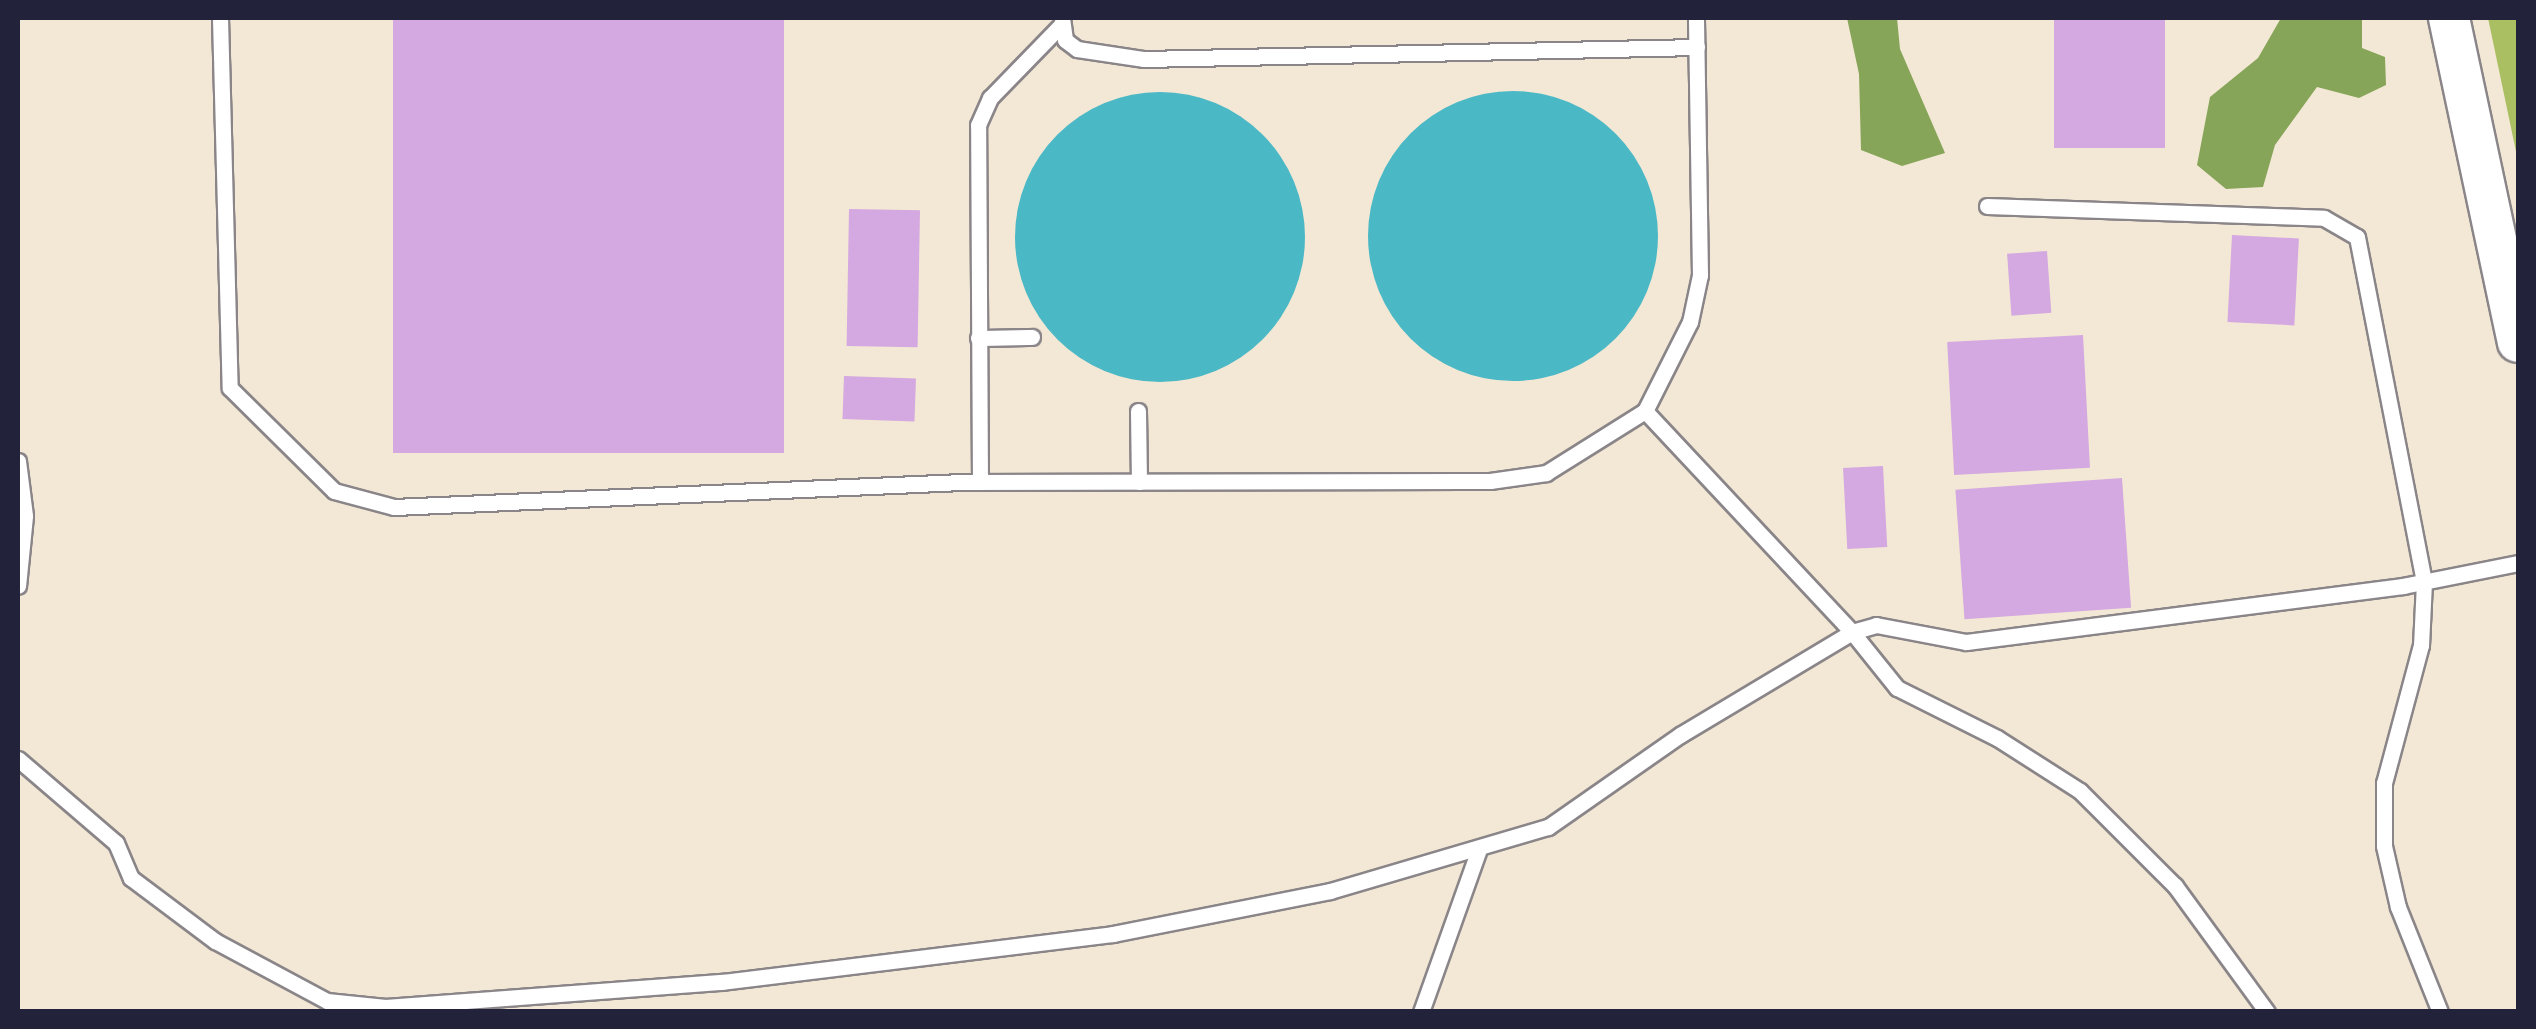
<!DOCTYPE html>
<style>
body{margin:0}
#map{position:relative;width:2536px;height:1029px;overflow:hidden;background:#f3e8d5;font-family:Itim,sans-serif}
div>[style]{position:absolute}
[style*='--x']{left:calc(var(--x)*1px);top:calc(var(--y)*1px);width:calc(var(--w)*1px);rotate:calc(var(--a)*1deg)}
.green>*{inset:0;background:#aabe62}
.forest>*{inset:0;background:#87a558}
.water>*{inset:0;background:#4bb8c5}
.round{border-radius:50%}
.building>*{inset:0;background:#d4a8e0;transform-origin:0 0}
.roads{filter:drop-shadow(2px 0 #8a8588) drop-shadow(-2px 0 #8a8588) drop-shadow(0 2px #8a8588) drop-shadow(0 -2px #8a8588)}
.service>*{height:15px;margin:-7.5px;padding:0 7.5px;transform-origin:7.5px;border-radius:7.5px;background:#fff}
.tertiary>*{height:40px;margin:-20px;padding:0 20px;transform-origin:20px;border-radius:20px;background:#fff}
span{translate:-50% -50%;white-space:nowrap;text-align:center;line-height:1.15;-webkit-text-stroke:8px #f6f6f2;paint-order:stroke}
.frame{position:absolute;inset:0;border:20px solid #22223b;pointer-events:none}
</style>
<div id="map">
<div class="green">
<i style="clip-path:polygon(2488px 18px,2518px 18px,2518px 161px)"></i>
</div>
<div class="forest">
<i style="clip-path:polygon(1847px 18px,1897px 18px,1900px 49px,1945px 153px,1902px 166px,1861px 150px,1859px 74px)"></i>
<i style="clip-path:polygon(2281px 18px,2362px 18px,2362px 48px,2385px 57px,2386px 85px,2359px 98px,2317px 87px,2275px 145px,2263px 187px,2226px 189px,2197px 165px,2210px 97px,2258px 58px)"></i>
</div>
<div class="water">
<i class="round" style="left:1368px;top:91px;width:290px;height:290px"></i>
<i class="round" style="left:1015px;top:92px;width:290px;height:290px"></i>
</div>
<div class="building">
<i style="left:393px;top:18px;width:391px;height:435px"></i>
<i style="left:2054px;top:18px;width:111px;height:130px"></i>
<i style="left:849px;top:209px;width:71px;height:137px;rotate:1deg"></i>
<i style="left:2232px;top:235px;width:67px;height:87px;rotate:3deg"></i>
<i style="left:2047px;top:251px;width:62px;height:40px;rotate:86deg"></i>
<i style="left:2083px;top:335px;width:133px;height:136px;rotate:87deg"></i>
<i style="left:844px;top:376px;width:72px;height:43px;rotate:2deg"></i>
<i style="left:1883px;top:466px;width:81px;height:40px;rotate:87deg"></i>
<i style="left:2122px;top:478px;width:130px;height:167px;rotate:86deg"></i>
</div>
<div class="roads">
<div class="service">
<i style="--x:220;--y:18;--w:370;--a:88.5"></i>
<i style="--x:230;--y:388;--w:146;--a:44.7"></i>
<i style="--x:334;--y:491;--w:62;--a:14.9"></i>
<i style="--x:394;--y:507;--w:569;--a:-2.52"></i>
<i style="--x:962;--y:482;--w:528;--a:-0.11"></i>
<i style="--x:1490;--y:481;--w:57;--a:-8.1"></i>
<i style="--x:1546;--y:473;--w:117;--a:-32.1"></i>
<i style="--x:1645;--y:411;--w:100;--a:-63.2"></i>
<i style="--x:1690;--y:322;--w:48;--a:-78"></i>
<i style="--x:1700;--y:275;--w:257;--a:-90.9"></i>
<i style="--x:1062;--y:18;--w:22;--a:82"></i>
<i style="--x:1065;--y:40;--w:15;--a:37"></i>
<i style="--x:1077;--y:49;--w:68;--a:8.5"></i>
<i style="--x:1144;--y:59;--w:553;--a:-1.24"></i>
<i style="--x:1987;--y:206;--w:337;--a:2"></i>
<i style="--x:2324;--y:218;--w:38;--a:30"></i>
<i style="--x:2357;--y:237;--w:351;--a:79"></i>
<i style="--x:2424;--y:582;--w:63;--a:92.7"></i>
<i style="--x:2421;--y:645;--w:143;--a:105"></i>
<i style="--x:2384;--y:783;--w:63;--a:90"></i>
<i style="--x:2384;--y:846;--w:63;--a:77.1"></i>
<i style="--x:2398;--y:907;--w:113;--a:68.2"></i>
<i style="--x:978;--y:338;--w:54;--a:-1.1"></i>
<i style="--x:1138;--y:411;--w:71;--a:89.2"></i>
<i style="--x:18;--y:461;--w:55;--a:82.7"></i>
<i style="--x:25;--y:516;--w:70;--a:95.7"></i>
<i style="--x:980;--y:482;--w:357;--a:-90.3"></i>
<i style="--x:978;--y:125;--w:30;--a:-66"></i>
<i style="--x:990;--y:98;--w:103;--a:-45.8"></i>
<i style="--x:18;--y:759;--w:129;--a:40.6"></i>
<i style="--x:116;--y:843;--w:38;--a:67"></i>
<i style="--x:131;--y:878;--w:105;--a:36.9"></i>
<i style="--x:215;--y:941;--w:127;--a:28.2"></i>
<i style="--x:327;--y:1001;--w:59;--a:5.8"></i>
<i style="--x:386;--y:1007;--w:337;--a:-4.3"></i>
<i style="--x:722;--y:982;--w:394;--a:-7"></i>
<i style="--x:1113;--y:934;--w:221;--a:-11.2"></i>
<i style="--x:1330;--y:891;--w:227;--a:-16.4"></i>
<i style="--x:1548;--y:827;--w:161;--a:-34.9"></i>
<i style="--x:1680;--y:735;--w:200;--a:-30.9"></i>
<i style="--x:1852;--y:632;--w:303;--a:-133.1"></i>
<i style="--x:1421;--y:1012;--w:173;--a:-70.4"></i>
<i style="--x:2267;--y:1012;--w:156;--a:-126.1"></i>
<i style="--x:2175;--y:886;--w:134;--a:-135"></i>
<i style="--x:2080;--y:791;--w:98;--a:-147.4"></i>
<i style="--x:1997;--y:738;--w:112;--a:-153.4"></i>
<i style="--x:1897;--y:688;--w:72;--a:-128.8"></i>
<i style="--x:1852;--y:632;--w:25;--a:-16"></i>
<i style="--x:1876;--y:625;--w:92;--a:10.7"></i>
<i style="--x:1966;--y:642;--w:441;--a:-7.3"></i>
<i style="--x:2403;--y:586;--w:117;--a:-11.3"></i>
</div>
<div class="tertiary">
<i style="--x:2449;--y:18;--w:331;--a:78"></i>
</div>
</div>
<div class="frame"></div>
</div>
